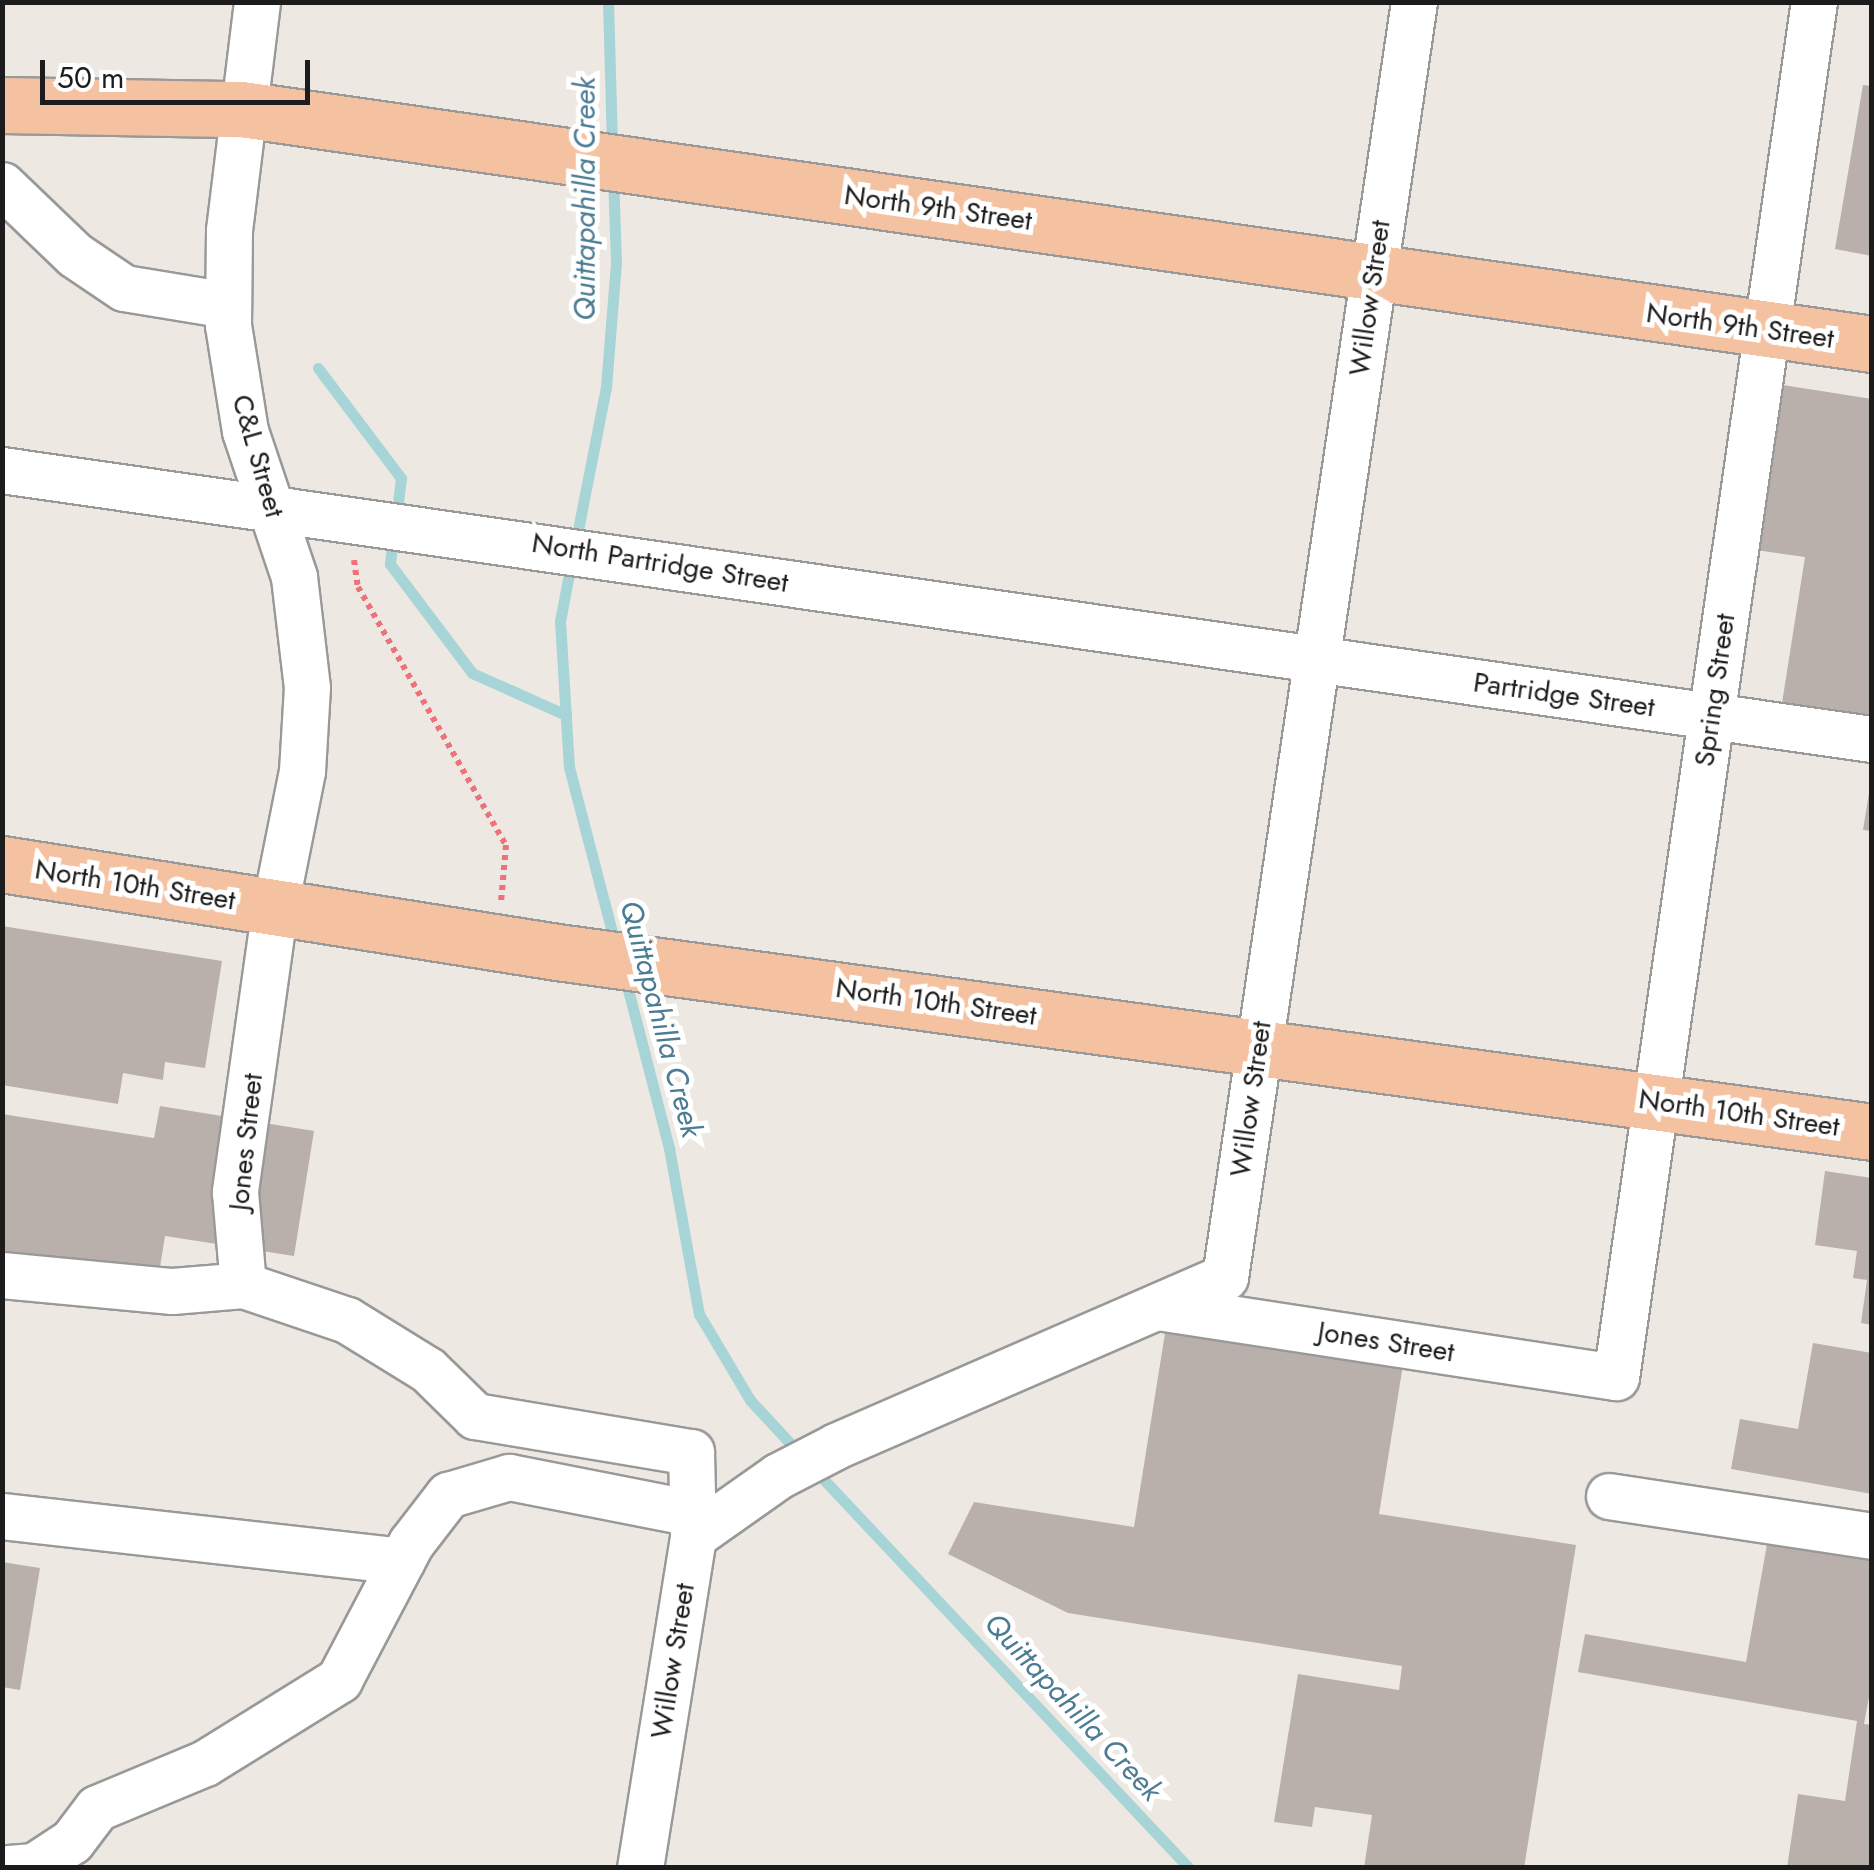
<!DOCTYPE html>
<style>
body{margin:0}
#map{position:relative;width:1874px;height:1870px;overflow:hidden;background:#ede8e2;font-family:Jost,sans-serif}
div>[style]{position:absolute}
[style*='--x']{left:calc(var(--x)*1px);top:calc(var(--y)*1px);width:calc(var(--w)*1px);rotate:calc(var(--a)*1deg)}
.stream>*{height:11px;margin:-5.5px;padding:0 5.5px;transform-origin:5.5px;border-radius:5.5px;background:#a6d4d7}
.building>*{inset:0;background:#b9b0ac}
.path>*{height:6px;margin-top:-3px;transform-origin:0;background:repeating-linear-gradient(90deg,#ee727a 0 5px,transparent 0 10px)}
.roads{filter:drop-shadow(2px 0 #999) drop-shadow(-2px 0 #999) drop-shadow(0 2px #999) drop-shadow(0 -2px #999)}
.minor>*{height:45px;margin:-22.5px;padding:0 22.5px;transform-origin:22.5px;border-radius:22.5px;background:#fff}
.major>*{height:55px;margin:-27.5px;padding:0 27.5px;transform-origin:27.5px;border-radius:27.5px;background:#f4c2a0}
span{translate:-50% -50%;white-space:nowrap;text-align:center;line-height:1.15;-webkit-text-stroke:10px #fff;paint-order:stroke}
.street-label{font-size:28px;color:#1c1c1c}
.water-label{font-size:30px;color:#4b7c94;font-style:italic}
.frame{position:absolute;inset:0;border:5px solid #1c1c1c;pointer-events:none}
.scale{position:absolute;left:40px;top:60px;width:270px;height:45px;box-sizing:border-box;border:5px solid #1c1c1c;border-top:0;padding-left:12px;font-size:30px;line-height:35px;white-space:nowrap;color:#1c1c1c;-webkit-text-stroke:8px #fff;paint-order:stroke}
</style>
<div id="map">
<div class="stream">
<i style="--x:608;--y:2;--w:146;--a:88.4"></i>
<i style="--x:318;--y:368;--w:138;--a:53"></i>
<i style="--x:401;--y:478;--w:38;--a:97"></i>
<i style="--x:394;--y:534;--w:30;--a:98"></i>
<i style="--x:390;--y:564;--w:136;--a:53"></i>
<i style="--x:472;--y:673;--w:103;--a:24.1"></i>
<i style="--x:575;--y:545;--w:161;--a:-78.9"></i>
<i style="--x:606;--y:387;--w:125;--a:-85.4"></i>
<i style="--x:616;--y:262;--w:85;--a:-92"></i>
<i style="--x:571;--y:563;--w:59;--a:100.7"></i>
<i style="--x:560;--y:621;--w:146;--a:86.5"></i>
<i style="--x:569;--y:767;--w:186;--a:75.4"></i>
<i style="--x:624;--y:974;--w:180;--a:75.5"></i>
<i style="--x:669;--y:1148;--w:169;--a:79.8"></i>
<i style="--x:699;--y:1314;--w:100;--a:59.3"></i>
<i style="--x:750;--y:1400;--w:74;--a:47.2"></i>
<i style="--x:812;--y:1467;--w:550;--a:46.77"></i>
</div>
<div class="building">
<i style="clip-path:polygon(1863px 85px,1872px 86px,1872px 256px,1835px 249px)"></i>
<i style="clip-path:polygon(1776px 384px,1872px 399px,1872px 717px,1782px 703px,1805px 557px,1749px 549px)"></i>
<i style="clip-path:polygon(1869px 793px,1872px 793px,1872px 831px,1863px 830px)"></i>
<i style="clip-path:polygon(2px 926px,222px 961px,205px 1068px,165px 1062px,163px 1080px,123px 1073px,118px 1104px,2px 1085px)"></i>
<i style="clip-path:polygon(160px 1106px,314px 1131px,294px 1256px,165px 1236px,157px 1286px,2px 1261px,2px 1114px,154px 1138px)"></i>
<i style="clip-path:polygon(1825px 1171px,1872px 1178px,1872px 1325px,1861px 1323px,1867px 1280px,1853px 1278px,1857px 1251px,1815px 1245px)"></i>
<i style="clip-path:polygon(1166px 1327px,1403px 1365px,1379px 1514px,1576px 1545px,1524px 1868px,1364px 1868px,1372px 1815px,1315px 1807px,1312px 1827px,1274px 1822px,1298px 1674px,1399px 1690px,1402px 1666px,1068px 1613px,948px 1554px,974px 1502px,1134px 1527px)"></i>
<i style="clip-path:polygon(1813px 1343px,1872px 1353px,1872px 1494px,1731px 1469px,1740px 1419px,1798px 1429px)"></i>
<i style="clip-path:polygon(1769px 1533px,1872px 1551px,1872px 1681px,1864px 1724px,1872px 1725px,1872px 1868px,1787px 1868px,1798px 1794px,1845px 1801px,1857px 1721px,1578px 1672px,1585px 1634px,1746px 1662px)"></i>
<i style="clip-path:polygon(2px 1562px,40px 1568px,20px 1690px,2px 1687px)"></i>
</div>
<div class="path">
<i style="--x:354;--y:560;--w:27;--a:82"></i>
<i style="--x:358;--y:587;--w:297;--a:60.2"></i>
<i style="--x:506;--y:845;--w:57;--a:95"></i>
</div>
<div class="roads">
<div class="minor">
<i style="--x:257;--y:2;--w:230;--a:97"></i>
<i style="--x:229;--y:230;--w:95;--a:90.6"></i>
<i style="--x:228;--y:325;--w:107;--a:80.9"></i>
<i style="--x:245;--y:431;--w:154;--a:71.4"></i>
<i style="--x:294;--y:577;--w:111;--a:83.3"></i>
<i style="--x:307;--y:687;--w:84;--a:93.4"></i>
<i style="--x:302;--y:771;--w:138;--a:101.3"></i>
<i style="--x:275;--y:906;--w:289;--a:98"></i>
<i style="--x:235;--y:1192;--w:93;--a:85.1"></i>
<i style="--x:243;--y:1285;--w:110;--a:18.6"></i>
<i style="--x:347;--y:1320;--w:95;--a:31.7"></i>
<i style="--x:428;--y:1370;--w:66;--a:44.4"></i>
<i style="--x:475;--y:1416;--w:219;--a:9.5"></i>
<i style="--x:691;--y:1452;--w:84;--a:88.6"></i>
<i style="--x:2;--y:185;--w:101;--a:43.8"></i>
<i style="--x:75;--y:255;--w:59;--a:34"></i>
<i style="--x:124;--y:288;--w:105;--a:9.3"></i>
<i style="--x:2;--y:470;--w:1889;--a:8.19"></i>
<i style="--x:2;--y:1275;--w:171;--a:5.4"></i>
<i style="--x:172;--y:1291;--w:71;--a:-4.8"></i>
<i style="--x:1157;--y:1307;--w:464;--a:8.7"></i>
<i style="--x:1616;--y:1377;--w:1389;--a:-81.81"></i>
<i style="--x:1609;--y:1496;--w:266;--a:8.6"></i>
<i style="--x:2;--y:1516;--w:402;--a:6.4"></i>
<i style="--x:9;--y:1868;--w:25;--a:-5"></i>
<i style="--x:34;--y:1866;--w:45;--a:-33.3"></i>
<i style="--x:72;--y:1841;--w:41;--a:-52.9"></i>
<i style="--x:97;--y:1808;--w:117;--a:-22.6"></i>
<i style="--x:205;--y:1763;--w:158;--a:-31.8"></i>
<i style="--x:339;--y:1680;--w:155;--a:-62.3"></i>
<i style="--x:411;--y:1543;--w:61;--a:-52.4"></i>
<i style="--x:448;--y:1495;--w:64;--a:-16.4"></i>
<i style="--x:509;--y:1477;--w:187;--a:11.1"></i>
<i style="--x:640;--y:1868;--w:336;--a:-80.9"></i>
<i style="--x:693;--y:1536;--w:104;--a:-35.2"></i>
<i style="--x:778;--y:1476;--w:65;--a:-27.3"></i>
<i style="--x:836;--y:1446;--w:424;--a:-23.5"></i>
<i style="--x:1225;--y:1277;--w:1289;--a:-81.57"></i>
</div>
<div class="major">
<i style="--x:2;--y:105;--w:239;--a:1"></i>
<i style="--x:241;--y:109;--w:1648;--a:8.2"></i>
<i style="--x:2;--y:864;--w:562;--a:9.01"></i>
<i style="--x:557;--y:952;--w:1327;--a:7.79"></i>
</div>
</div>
<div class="street-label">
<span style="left:938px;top:208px;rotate:8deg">North 9th Street</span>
<span style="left:1370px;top:298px;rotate:-82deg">Willow Street</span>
<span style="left:1740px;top:326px;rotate:8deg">North 9th Street</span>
<span style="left:258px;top:456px;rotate:74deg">C&amp;L Street</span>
<span style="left:660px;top:563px;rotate:9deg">North Partridge Street</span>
<span style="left:1715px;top:690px;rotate:-82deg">Spring Street</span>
<span style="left:1564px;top:695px;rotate:8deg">Partridge Street</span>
<span style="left:135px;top:885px;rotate:9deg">North 10th Street</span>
<span style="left:936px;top:1002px;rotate:8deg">North 10th Street</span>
<span style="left:1251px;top:1099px;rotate:-82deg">Willow Street</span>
<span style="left:1739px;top:1113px;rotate:8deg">North 10th Street</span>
<span style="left:246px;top:1142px;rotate:-84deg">Jones Street</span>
<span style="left:1386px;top:1342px;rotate:9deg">Jones Street</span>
<span style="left:673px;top:1661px;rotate:-81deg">Willow Street</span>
</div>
<div class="water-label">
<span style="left:585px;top:199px;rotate:-90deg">Quittapahilla Creek</span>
<span style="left:661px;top:1019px;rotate:75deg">Quittapahilla Creek</span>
<span style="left:1073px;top:1707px;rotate:47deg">Quittapahilla Creek</span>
</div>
<div class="frame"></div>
<div class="scale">50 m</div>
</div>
